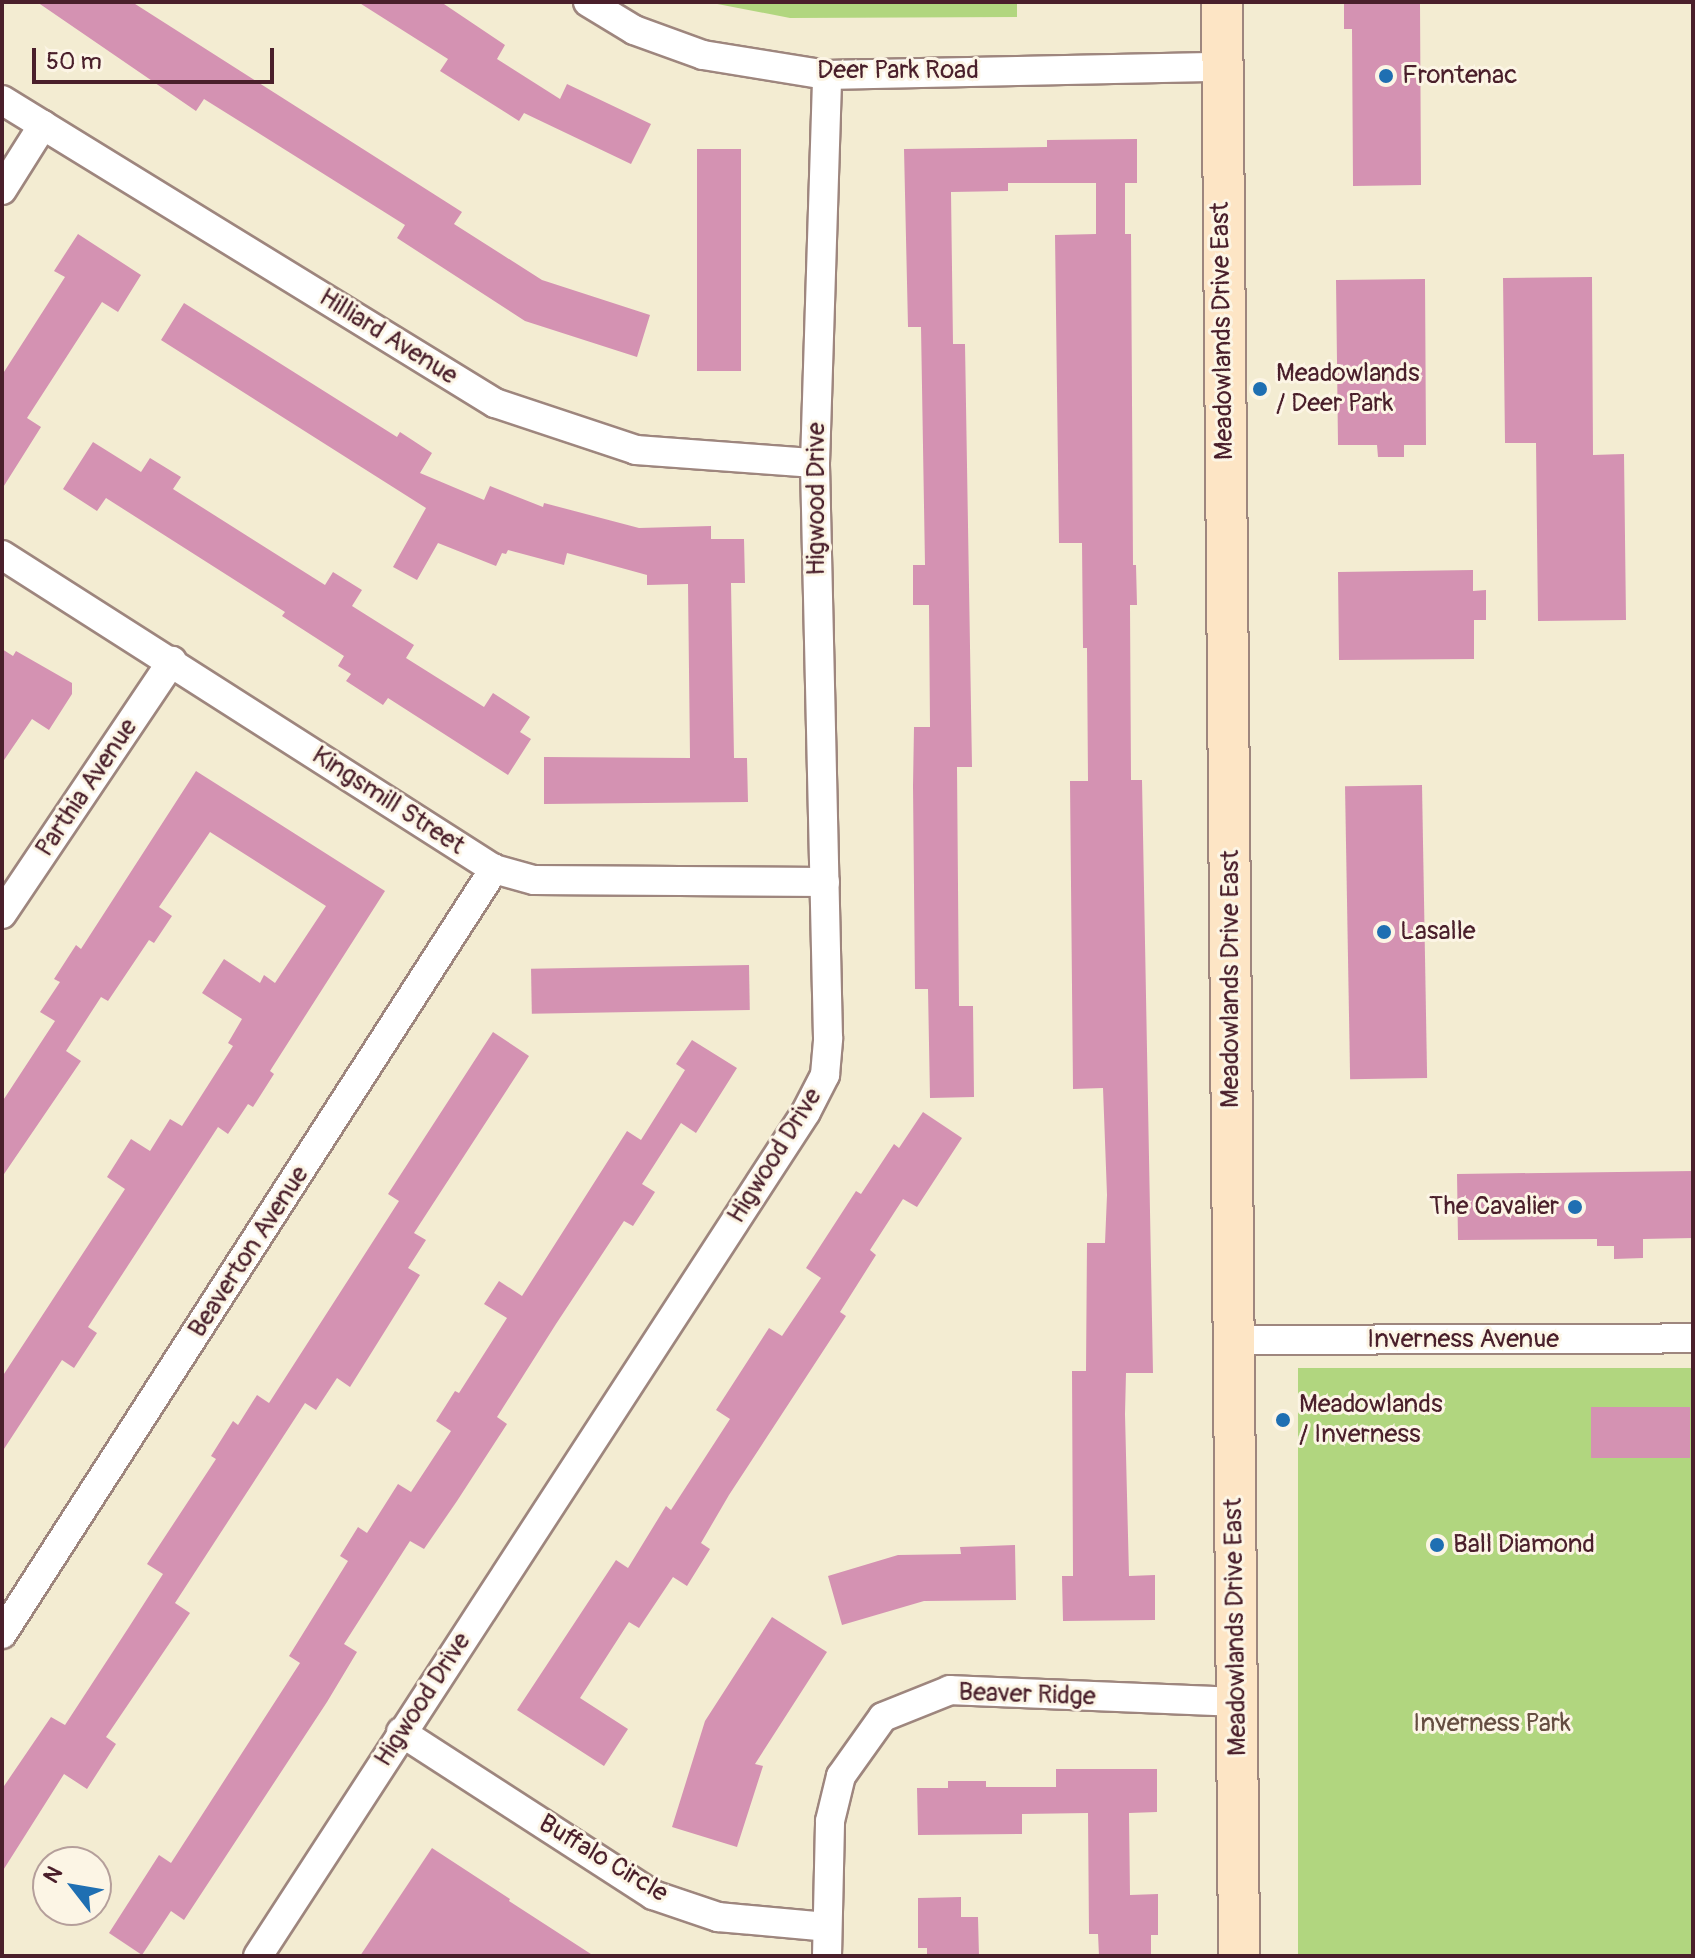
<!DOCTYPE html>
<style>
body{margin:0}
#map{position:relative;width:1695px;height:1958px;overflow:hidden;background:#f3ecd2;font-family:Pangolin,sans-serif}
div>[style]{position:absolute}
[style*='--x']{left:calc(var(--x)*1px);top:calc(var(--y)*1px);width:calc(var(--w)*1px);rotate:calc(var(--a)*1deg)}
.green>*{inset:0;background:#b1d67f;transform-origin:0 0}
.building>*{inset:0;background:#d492b2;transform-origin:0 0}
.roads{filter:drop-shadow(2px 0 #9e867e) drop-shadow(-2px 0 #9e867e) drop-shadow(0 2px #9e867e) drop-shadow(0 -2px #9e867e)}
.minor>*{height:28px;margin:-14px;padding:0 14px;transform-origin:14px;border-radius:14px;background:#fff}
.secondary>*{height:40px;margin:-20px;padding:0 20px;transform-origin:20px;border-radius:20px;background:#fde5c5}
.dots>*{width:22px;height:22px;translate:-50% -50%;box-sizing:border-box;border:4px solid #fcf5e5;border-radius:50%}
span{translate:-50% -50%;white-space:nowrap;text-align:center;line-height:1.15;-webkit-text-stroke:6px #fcf5e5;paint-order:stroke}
.street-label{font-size:26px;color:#4a1f2b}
.poi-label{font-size:26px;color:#4a1f2b}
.left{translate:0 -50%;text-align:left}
.right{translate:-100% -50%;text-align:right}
.park-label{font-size:26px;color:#644d40}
.frame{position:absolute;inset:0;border:4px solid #4a1f2b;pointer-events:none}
.north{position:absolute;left:32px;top:1846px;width:80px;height:80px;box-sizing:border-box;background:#fcf5e5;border:2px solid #b59f9b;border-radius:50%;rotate:301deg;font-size:22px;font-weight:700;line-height:32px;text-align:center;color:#4a1f2b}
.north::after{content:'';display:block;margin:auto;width:28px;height:36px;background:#1f6fb2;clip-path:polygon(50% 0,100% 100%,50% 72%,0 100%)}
.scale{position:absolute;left:32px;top:48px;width:242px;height:36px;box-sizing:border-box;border:4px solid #4a1f2b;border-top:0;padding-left:10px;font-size:24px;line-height:28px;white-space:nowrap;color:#4a1f2b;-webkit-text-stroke:6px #fcf5e5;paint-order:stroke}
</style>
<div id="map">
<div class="green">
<i style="clip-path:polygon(707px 2px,1017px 2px,1017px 17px,790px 18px)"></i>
<i style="left:1693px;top:1368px;width:588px;height:395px;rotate:90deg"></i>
</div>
<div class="building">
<i style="clip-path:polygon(37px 2px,132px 2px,462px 212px,454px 224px,542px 280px,650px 315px,637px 357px,525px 321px,397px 238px,405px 225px,204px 99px,196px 111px)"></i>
<i style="clip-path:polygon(358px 2px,441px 2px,505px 45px,497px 59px,560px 99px,567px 84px,651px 124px,631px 164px,524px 113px,519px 121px,440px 71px,448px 59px)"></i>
<i style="clip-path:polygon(1344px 2px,1420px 2px,1421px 185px,1353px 186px,1352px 29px,1344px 29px)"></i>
<i style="clip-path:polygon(1137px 139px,1137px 183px,1125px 183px,1125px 234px,1131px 234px,1133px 565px,1136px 565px,1137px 605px,1130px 605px,1131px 780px,1142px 780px,1153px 1373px,1126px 1373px,1125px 1414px,1129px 1576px,1155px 1575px,1155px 1620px,1063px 1621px,1062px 1576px,1073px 1576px,1072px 1371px,1086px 1371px,1087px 1243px,1105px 1243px,1107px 1195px,1103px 1088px,1073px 1089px,1070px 781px,1088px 781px,1087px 648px,1083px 648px,1082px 543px,1059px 543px,1055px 235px,1096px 234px,1096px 183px,1008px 183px,1008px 191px,951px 192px,953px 344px,965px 344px,972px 767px,957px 767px,959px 1006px,973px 1006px,974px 1097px,930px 1098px,928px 989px,915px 989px,913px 786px,914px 727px,930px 727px,929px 605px,913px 605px,913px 565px,925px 565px,921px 327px,908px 327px,904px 149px,1047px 147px,1047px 140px)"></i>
<i style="left:697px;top:149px;width:44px;height:222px"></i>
<i style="clip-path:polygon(78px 234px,141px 275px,118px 312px,102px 302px,27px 418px,41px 427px,2px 489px,2px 375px,65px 277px,54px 271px)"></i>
<i style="clip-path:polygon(1592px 277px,1593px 455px,1624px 454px,1626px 620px,1538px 621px,1536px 443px,1505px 443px,1503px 278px)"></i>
<i style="clip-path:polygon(1425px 279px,1426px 445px,1404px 445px,1404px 457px,1378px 457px,1377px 445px,1338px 445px,1336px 280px)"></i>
<i style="clip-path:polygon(184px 303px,397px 437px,400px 432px,432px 453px,420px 473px,484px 500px,490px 486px,543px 507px,544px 503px,639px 528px,711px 526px,711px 539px,744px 539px,745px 583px,731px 583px,734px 758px,747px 758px,748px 802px,544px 804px,544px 757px,690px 758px,688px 584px,647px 585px,647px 575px,567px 553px,564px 565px,508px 550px,506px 554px,502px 553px,496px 566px,438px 543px,417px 580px,393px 567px,426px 508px,161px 340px)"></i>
<i style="clip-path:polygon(93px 442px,141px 472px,150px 458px,181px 477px,173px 489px,325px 585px,333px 572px,362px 590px,352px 606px,414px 645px,406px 658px,484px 707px,493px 693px,530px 717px,520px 732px,531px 739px,508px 775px,388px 698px,383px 705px,346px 681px,351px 674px,338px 666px,344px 656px,282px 616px,285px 612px,106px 498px,97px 511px,63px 489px)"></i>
<i style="clip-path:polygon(1473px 570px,1473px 591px,1486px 590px,1486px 620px,1474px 620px,1474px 659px,1339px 660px,1338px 572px)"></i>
<i style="clip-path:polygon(2px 649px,13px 656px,16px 651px,72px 683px,72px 694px,49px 730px,32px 719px,2px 763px)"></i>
<i style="clip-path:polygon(196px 771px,385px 891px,270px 1071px,274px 1074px,253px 1107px,248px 1104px,228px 1134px,218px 1127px,88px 1327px,97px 1333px,74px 1368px,62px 1360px,2px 1452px,2px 1377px,125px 1189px,107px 1177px,131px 1139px,150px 1151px,170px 1119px,182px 1126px,233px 1046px,228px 1043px,242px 1019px,202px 993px,224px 959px,260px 983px,264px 975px,275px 983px,326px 906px,210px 832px,159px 907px,172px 916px,154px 943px,149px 940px,108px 1001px,101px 997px,66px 1051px,81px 1061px,2px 1177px,2px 1102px,55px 1021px,40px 1012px,60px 982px,54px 979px,76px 945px,81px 949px)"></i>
<i style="left:1422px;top:785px;width:293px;height:77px;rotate:89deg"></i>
<i style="left:749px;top:965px;width:45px;height:218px;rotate:89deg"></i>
<i style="clip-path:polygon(493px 1032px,529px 1056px,414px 1233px,426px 1240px,408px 1268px,420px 1275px,350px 1387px,337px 1378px,316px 1410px,305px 1403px,175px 1603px,190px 1613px,106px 1737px,116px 1744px,87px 1789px,64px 1774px,2px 1872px,2px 1789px,51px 1717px,65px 1725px,129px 1627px,163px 1574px,147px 1564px,216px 1459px,211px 1456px,233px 1421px,238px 1425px,257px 1395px,269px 1403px,399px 1201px,388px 1194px)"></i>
<i style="clip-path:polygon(692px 1040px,737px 1068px,696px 1133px,681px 1123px,642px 1184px,655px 1192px,633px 1226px,624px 1221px,556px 1324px,497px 1417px,507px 1424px,457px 1501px,424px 1549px,410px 1541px,344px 1644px,357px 1652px,327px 1702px,184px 1920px,171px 1911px,142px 1955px,109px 1933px,159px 1855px,171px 1863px,300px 1663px,289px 1656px,348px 1561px,340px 1556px,358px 1527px,367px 1533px,398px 1484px,411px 1492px,451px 1431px,436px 1421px,455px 1391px,459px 1393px,507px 1318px,484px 1304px,499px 1281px,522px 1296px,627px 1131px,641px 1140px,685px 1070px,676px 1064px)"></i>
<i style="clip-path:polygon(923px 1112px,962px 1138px,917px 1207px,903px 1199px,870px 1250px,876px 1255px,840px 1312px,846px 1316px,729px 1495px,701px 1543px,710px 1549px,687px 1586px,673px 1577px,639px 1628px,629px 1622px,580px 1698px,628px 1729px,604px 1766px,517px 1710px,616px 1560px,628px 1568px,666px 1506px,671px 1510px,730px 1419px,716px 1410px,769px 1328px,782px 1336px,821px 1278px,806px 1268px,856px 1191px,861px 1194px,894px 1144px,899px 1148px)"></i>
<i style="clip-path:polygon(1693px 1171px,1693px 1238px,1643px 1239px,1643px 1258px,1614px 1259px,1614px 1246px,1597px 1246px,1597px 1239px,1458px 1240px,1457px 1174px)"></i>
<i style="left:1591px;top:1407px;width:99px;height:51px"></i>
<i style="clip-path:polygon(1015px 1545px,1016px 1600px,924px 1601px,842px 1625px,828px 1576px,898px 1555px,961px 1554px,960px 1547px)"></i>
<i style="clip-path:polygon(772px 1617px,827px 1652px,755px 1764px,763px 1766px,737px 1847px,672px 1827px,705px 1721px)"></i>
<i style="clip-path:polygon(1056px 1769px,1157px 1769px,1157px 1812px,1129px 1813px,1130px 1895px,1158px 1894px,1158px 1935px,1151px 1935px,1151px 1956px,1099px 1956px,1098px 1934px,1089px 1934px,1088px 1813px,1022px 1814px,1022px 1834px,918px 1835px,917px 1788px,948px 1788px,948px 1781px,986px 1781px,986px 1787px,1056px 1787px)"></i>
<i style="clip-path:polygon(432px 1848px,510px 1899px,509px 1901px,594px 1956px,360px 1956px)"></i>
<i style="clip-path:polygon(961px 1897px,961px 1917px,978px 1917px,979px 1956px,927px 1956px,927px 1948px,918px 1948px,918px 1898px)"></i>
</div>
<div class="roads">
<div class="minor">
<i style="--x:588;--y:2;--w:54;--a:31.3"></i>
<i style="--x:634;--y:30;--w:73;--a:19.9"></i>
<i style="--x:703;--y:55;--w:126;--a:9.2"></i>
<i style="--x:827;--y:75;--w:393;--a:-1.2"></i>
<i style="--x:2;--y:100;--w:579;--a:31.58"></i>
<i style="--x:495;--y:403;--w:149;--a:18.4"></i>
<i style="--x:636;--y:450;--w:179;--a:4.2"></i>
<i style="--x:2;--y:190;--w:77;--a:-57.8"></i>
<i style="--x:2;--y:555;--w:584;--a:32.55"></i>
<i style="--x:494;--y:869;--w:41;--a:15.4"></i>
<i style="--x:534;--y:880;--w:291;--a:0.4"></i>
<i style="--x:2;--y:914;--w:305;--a:-56.1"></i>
<i style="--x:1233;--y:1340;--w:460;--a:-0.2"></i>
<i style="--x:2;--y:1634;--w:910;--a:-57.25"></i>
<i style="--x:401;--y:1732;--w:300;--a:32.9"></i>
<i style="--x:653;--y:1895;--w:69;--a:18.7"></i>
<i style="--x:718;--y:1917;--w:109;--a:5.2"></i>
<i style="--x:258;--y:1956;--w:1006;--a:-57"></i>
<i style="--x:806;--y:1112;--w:42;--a:-62.8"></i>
<i style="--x:825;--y:1075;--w:37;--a:-85"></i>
<i style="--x:828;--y:1038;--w:575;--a:-91.3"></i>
<i style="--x:815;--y:463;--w:388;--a:-88.2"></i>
<i style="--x:827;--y:1956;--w:135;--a:-88.7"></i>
<i style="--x:830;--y:1821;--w:46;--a:-76.3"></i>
<i style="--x:841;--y:1776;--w:72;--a:-54.6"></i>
<i style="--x:883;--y:1717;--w:72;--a:-21.9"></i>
<i style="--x:950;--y:1690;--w:287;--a:2.4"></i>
</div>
<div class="secondary">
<i style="--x:1222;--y:2;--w:1954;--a:89.5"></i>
</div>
</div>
<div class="dots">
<i style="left:1386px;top:76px;background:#1f6fb2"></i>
<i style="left:1260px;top:389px;background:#1f6fb2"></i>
<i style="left:1384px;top:932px;background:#1f6fb2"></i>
<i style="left:1575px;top:1207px;background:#1f6fb2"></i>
<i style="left:1283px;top:1420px;background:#1f6fb2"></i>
<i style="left:1437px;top:1545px;background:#1f6fb2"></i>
</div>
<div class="street-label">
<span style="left:898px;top:71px">Deer Park Road</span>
<span style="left:1223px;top:331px;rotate:-91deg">Meadowlands Drive East</span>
<span style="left:388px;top:337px;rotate:32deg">Hilliard Avenue</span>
<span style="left:817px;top:499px;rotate:-90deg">Higwood Drive</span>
<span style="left:87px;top:788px;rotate:-56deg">Parthia Avenue</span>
<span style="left:388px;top:801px;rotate:33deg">Kingsmill Street</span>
<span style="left:1231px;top:979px;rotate:-90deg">Meadowlands Drive East</span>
<span style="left:775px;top:1156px;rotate:-58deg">Higwood Drive</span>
<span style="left:249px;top:1252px;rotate:-57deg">Beaverton Avenue</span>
<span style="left:1463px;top:1340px">Inverness Avenue</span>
<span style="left:1236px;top:1627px;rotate:-91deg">Meadowlands Drive East</span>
<span style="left:1027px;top:1695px;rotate:2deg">Beaver Ridge</span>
<span style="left:423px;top:1700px;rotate:-57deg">Higwood Drive</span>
<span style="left:603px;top:1859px;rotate:31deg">Buffalo Circle</span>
</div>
<div class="poi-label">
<span class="left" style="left:1402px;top:76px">Frontenac</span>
<span class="left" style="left:1276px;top:389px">Meadowlands<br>/ Deer Park</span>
<span class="left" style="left:1400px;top:932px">Lasalle</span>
<span class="right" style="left:1559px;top:1207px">The Cavalier</span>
<span class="left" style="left:1299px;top:1420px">Meadowlands<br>/ Inverness</span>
<span class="left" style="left:1453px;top:1545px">Ball Diamond</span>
</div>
<div class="park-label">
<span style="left:1492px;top:1724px">Inverness Park</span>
</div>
<div class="frame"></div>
<div class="north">N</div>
<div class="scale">50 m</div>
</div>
